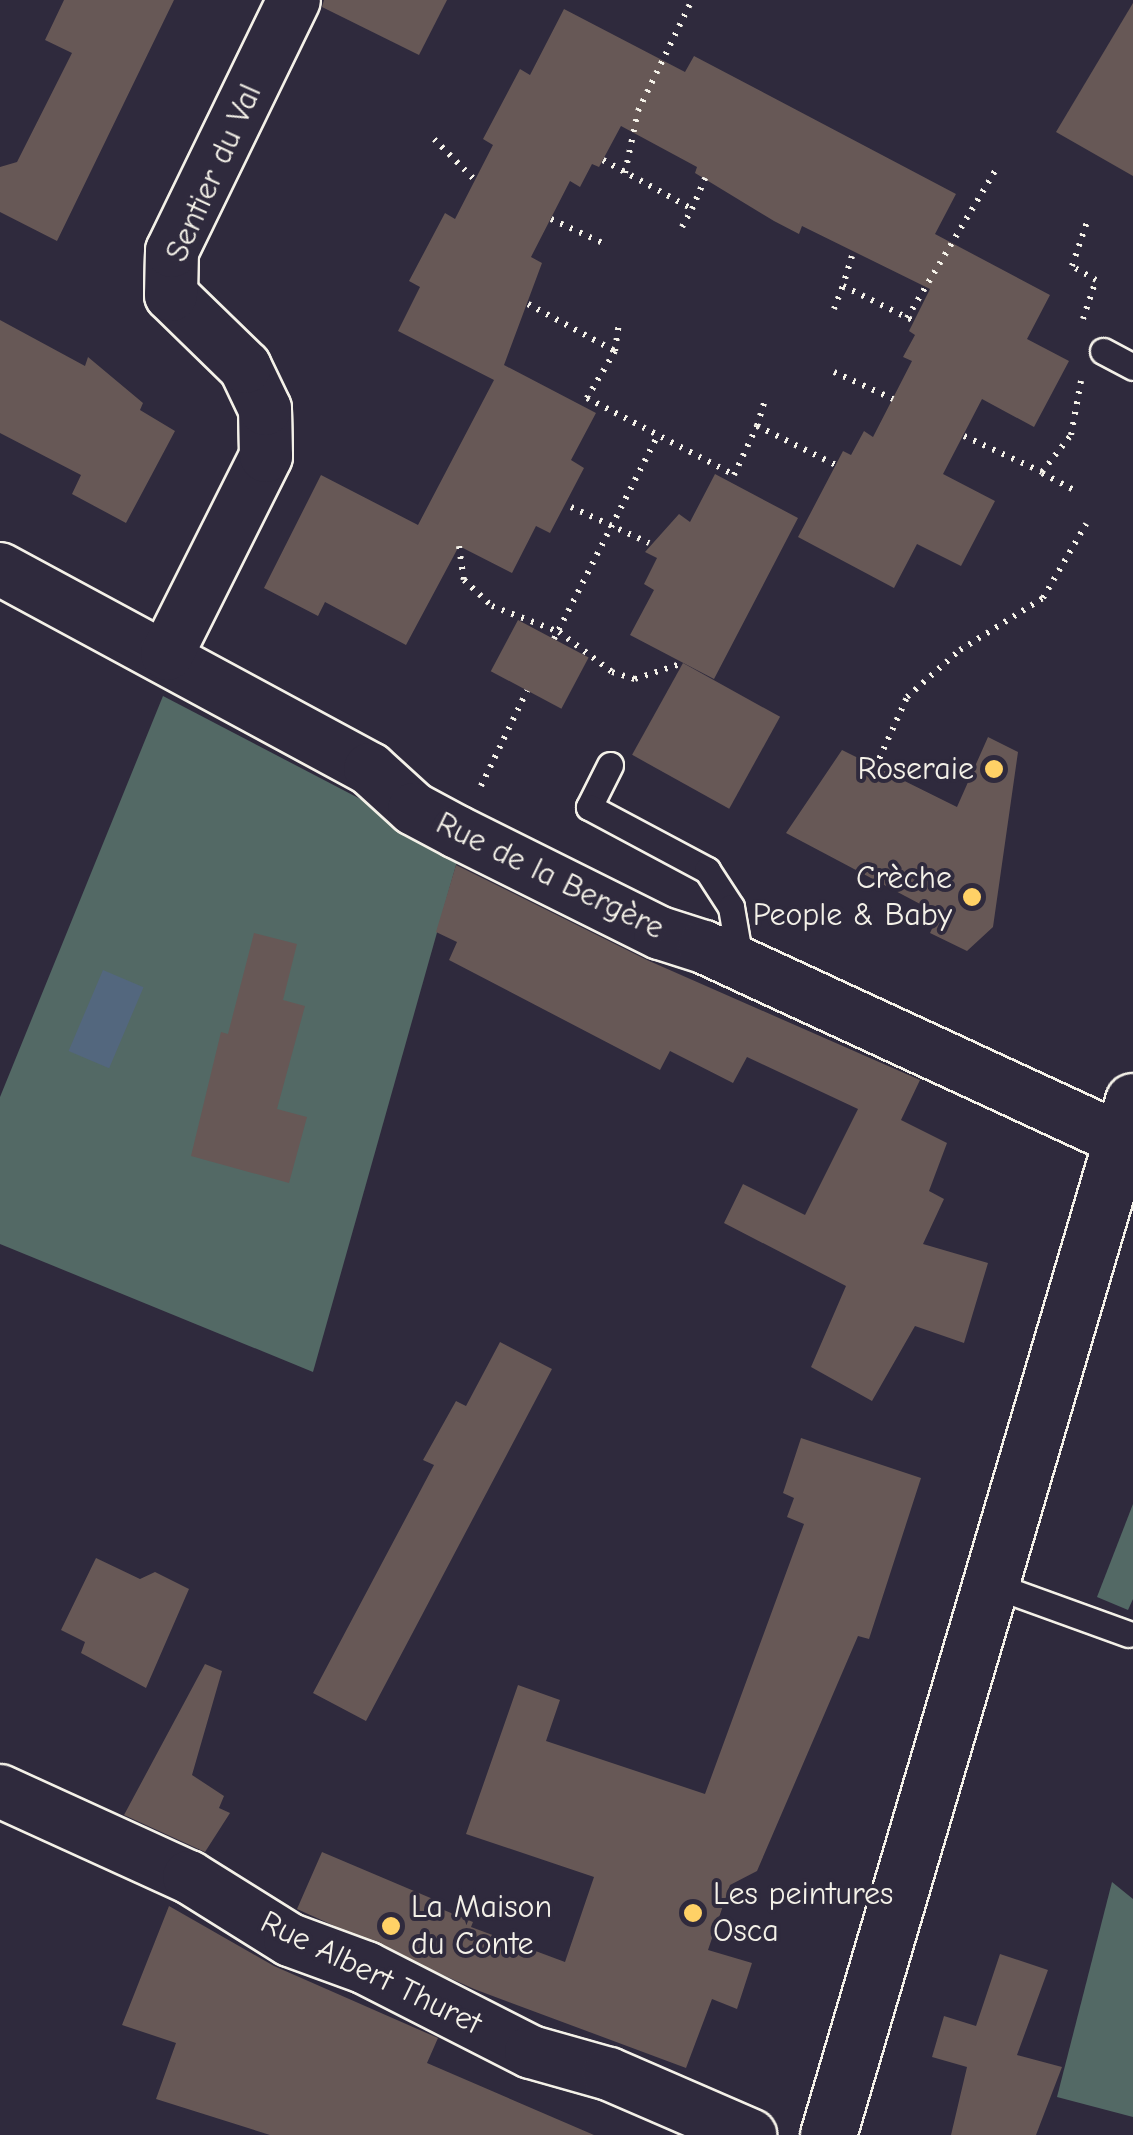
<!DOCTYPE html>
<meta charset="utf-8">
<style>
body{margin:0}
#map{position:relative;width:1133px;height:2135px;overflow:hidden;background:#2f2a3d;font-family:"Comic Neue",sans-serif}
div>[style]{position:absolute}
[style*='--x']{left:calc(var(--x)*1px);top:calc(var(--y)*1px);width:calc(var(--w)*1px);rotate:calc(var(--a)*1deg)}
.green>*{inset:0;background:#536965}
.water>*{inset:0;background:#53677e;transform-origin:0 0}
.building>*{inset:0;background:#675856;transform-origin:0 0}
.path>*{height:6px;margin-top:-3px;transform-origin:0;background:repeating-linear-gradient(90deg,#f4f1e8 0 2.5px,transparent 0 10.5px)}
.roads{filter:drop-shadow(2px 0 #f4f1e8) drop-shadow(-2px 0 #f4f1e8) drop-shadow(0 2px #f4f1e8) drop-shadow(0 -2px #f4f1e8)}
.lane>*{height:25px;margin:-12.5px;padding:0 12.5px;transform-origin:12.5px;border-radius:12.5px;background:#2f2a3d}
.street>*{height:52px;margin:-26px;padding:0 26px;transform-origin:26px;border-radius:26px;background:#2f2a3d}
.secondary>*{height:55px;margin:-27.5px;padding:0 27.5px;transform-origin:27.5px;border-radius:27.5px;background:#2f2a3d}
.dots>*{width:28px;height:28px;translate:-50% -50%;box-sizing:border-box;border:5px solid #2f2a3d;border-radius:50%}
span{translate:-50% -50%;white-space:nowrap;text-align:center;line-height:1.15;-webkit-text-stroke:8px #2f2a3d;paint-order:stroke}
.street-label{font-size:32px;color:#f4f1e8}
.poi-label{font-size:32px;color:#f4f1e8}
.right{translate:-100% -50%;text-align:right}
.left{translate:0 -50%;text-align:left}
</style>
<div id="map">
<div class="green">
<i style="clip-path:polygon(163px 696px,460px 851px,313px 1372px,0 1244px,0 1097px)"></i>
<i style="clip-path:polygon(1133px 1504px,1133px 1599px,1128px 1610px,1097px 1597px)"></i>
<i style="clip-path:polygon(1112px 1882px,1133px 1899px,1133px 2117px,1057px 2097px)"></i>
</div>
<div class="water">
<i style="left:103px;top:970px;width:44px;height:88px;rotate:23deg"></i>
</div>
<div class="building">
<i style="clip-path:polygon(64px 0,174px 0,57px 241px,0 212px,0 167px,17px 162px,72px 53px,45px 40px)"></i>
<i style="clip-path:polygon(324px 0,447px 0,419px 55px,322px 7px)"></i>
<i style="clip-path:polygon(1133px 3px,1133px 176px,1056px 132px)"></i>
<i style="clip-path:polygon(564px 9px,685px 72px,694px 56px,956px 194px,935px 234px,1050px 295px,1027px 339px,1069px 361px,1034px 427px,982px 399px,943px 474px,995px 501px,961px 566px,917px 544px,894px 588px,798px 537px,843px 451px,851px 455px,864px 431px,873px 437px,912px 361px,903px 357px,915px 335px,909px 331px,930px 289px,802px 226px,799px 234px,774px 221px,695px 173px,697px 167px,621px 126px,599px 167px,592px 164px,580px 187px,570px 181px,531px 257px,542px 263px,504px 365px,596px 413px,571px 460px,584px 468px,550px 533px,536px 526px,512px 573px,459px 546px,406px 645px,325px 602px,318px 616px,264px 588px,321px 475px,418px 525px,494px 380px,398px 331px,420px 287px,409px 281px,445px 213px,455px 219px,493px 145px,483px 139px,520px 69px,530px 75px)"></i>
<i style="clip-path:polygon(0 320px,85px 366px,88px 357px,143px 403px,140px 410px,175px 431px,126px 523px,72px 494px,81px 475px,0 433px)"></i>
<i style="clip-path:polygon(715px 474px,798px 518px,714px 679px,630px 635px,654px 590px,644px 584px,657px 558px,645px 552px,679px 514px,690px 522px)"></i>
<i style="left:518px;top:620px;width:80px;height:58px;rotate:28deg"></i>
<i style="left:683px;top:663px;width:111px;height:105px;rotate:29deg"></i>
<i style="clip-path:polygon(988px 737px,1018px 752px,993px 927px,967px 951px,930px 933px,939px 914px,786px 833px,842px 750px,957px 807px)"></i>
<i style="clip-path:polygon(456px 865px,647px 960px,920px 1080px,901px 1120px,947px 1143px,929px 1191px,944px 1199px,923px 1244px,988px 1263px,964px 1343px,915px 1326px,872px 1401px,811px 1367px,846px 1286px,724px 1223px,743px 1184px,805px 1215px,858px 1109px,747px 1057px,733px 1083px,670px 1051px,660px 1070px,449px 960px,457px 942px,436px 932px)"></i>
<i style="clip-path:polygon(254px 933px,297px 944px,283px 1000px,305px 1006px,277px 1109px,307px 1117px,289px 1183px,191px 1156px,221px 1032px,228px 1034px)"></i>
<i style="clip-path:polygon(500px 1342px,552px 1369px,366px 1721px,313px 1693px,434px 1465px,423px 1460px,456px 1401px,466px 1406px)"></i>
<i style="clip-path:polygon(801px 1438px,921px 1478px,869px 1639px,858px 1636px,757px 1871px,730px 1885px,708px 1950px,752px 1963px,737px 2009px,712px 1999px,686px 2068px,474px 1989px,297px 1909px,322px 1852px,440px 1902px,439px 1908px,473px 1922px,471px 1927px,565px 1962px,594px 1877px,466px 1834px,518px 1685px,560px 1700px,546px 1741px,705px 1794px,804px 1524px,787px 1517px,794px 1498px,783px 1493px)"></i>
<i style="clip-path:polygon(96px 1558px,140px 1579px,155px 1572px,189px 1589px,146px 1688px,81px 1653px,85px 1642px,61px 1630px)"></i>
<i style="clip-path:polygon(205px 1664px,222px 1671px,192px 1775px,224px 1796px,219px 1808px,230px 1813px,205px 1852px,124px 1815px)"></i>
<i style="clip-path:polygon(169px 1906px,274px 1966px,438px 2038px,427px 2063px,594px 2135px,270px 2135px,156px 2099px,176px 2043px,122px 2025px)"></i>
<i style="clip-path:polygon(1000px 1954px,1048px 1970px,1017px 2055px,1062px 2067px,1036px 2135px,951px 2135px,967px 2067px,932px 2057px,944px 2016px,976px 2026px)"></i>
</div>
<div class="path">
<i style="--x:434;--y:139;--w:58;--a:45"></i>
<i style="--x:603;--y:160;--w:102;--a:28.8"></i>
<i style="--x:692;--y:209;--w:34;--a:-67"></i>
<i style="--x:625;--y:173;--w:63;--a:-78.2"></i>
<i style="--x:638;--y:111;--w:123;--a:-64.1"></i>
<i style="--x:551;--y:219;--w:62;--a:24.9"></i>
<i style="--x:682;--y:227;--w:21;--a:-61"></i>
<i style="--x:852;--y:256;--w:31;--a:107"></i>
<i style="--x:843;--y:286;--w:79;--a:26.2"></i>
<i style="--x:528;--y:304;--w:99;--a:28.4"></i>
<i style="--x:615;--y:351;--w:55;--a:120.8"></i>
<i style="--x:587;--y:398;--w:166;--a:27.6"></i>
<i style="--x:734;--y:475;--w:54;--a:-64.9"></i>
<i style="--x:757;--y:426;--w:88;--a:26.3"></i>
<i style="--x:834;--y:309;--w:25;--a:-69"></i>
<i style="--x:907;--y:318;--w:174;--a:-59.1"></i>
<i style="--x:1083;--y:319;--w:41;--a:-71.6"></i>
<i style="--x:1096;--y:280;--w:28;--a:-150"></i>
<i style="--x:1072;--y:266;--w:46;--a:-71.2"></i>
<i style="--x:615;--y:351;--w:28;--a:-82"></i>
<i style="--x:834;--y:372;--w:65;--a:24.6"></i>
<i style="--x:757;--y:426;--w:24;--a:-73"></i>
<i style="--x:964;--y:436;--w:86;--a:24.8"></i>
<i style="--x:1042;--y:472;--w:47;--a:-51.9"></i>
<i style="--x:1071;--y:435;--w:55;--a:-79.5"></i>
<i style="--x:1042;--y:473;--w:38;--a:28"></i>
<i style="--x:571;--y:507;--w:86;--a:24.8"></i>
<i style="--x:459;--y:546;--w:34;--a:82"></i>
<i style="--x:464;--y:580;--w:38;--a:43"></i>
<i style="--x:492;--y:606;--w:72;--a:21.2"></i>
<i style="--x:559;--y:632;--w:66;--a:37"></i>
<i style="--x:612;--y:672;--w:24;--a:17"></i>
<i style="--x:635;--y:679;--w:51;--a:-18.4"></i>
<i style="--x:554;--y:639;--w:229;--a:-63"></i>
<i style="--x:875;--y:768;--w:78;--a:-65.7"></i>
<i style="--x:907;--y:697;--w:71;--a:-41.6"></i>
<i style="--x:960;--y:650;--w:98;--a:-32.1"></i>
<i style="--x:1043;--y:598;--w:86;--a:-59.8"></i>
<i style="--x:481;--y:786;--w:106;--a:-64.2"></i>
</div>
<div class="roads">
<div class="lane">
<i style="--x:1103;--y:351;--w:34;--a:28"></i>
<i style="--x:610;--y:765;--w:47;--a:116.6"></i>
<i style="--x:589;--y:807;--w:134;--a:28.1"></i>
<i style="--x:707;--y:870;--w:44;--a:57"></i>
<i style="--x:731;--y:907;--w:59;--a:80.2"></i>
<i style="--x:993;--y:1585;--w:144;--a:19.9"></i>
</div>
<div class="street">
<i style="--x:0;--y:569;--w:421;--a:28.4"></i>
<i style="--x:370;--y:769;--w:59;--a:42.3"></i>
<i style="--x:414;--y:809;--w:49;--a:28.1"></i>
<i style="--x:457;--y:832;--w:227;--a:26.5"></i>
<i style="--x:660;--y:933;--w:46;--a:17.7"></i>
<i style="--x:704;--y:947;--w:463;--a:24.8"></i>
<i style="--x:167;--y:654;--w:221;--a:-63.4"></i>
<i style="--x:266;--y:456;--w:47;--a:-91.2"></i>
<i style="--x:265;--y:409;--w:47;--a:-115.5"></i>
<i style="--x:245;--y:367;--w:103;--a:-135.8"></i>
<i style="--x:171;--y:295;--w:44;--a:-88.7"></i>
<i style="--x:172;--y:251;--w:279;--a:-64.1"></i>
<i style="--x:0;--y:1791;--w:208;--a:24.5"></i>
<i style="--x:189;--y:1877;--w:119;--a:32"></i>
<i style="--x:290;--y:1940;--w:81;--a:20.2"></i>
<i style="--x:366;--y:1968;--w:185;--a:27"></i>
<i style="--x:531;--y:2052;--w:81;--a:15.8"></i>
<i style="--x:609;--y:2074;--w:154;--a:23.4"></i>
</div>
<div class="secondary">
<i style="--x:828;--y:2135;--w:1078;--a:-73.57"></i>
</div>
</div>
<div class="dots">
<i style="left:994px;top:769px;background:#ffd166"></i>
<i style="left:972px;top:897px;background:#ffd166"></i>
<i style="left:693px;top:1913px;background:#ffd166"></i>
<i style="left:391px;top:1926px;background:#ffd166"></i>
</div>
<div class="street-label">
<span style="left:214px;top:173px;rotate:-66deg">Sentier du Val</span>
<span style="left:550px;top:876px;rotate:26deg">Rue de la Bergère</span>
<span style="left:371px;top:1973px;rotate:26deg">Rue Albert Thuret</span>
</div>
<div class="poi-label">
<span class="right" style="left:974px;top:769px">Roseraie</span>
<span class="right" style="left:952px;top:897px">Crèche<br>People &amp; Baby</span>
<span class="left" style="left:713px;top:1913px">Les peintures<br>Osca</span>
<span class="left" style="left:411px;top:1926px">La Maison<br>du Conte</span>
</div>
</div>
